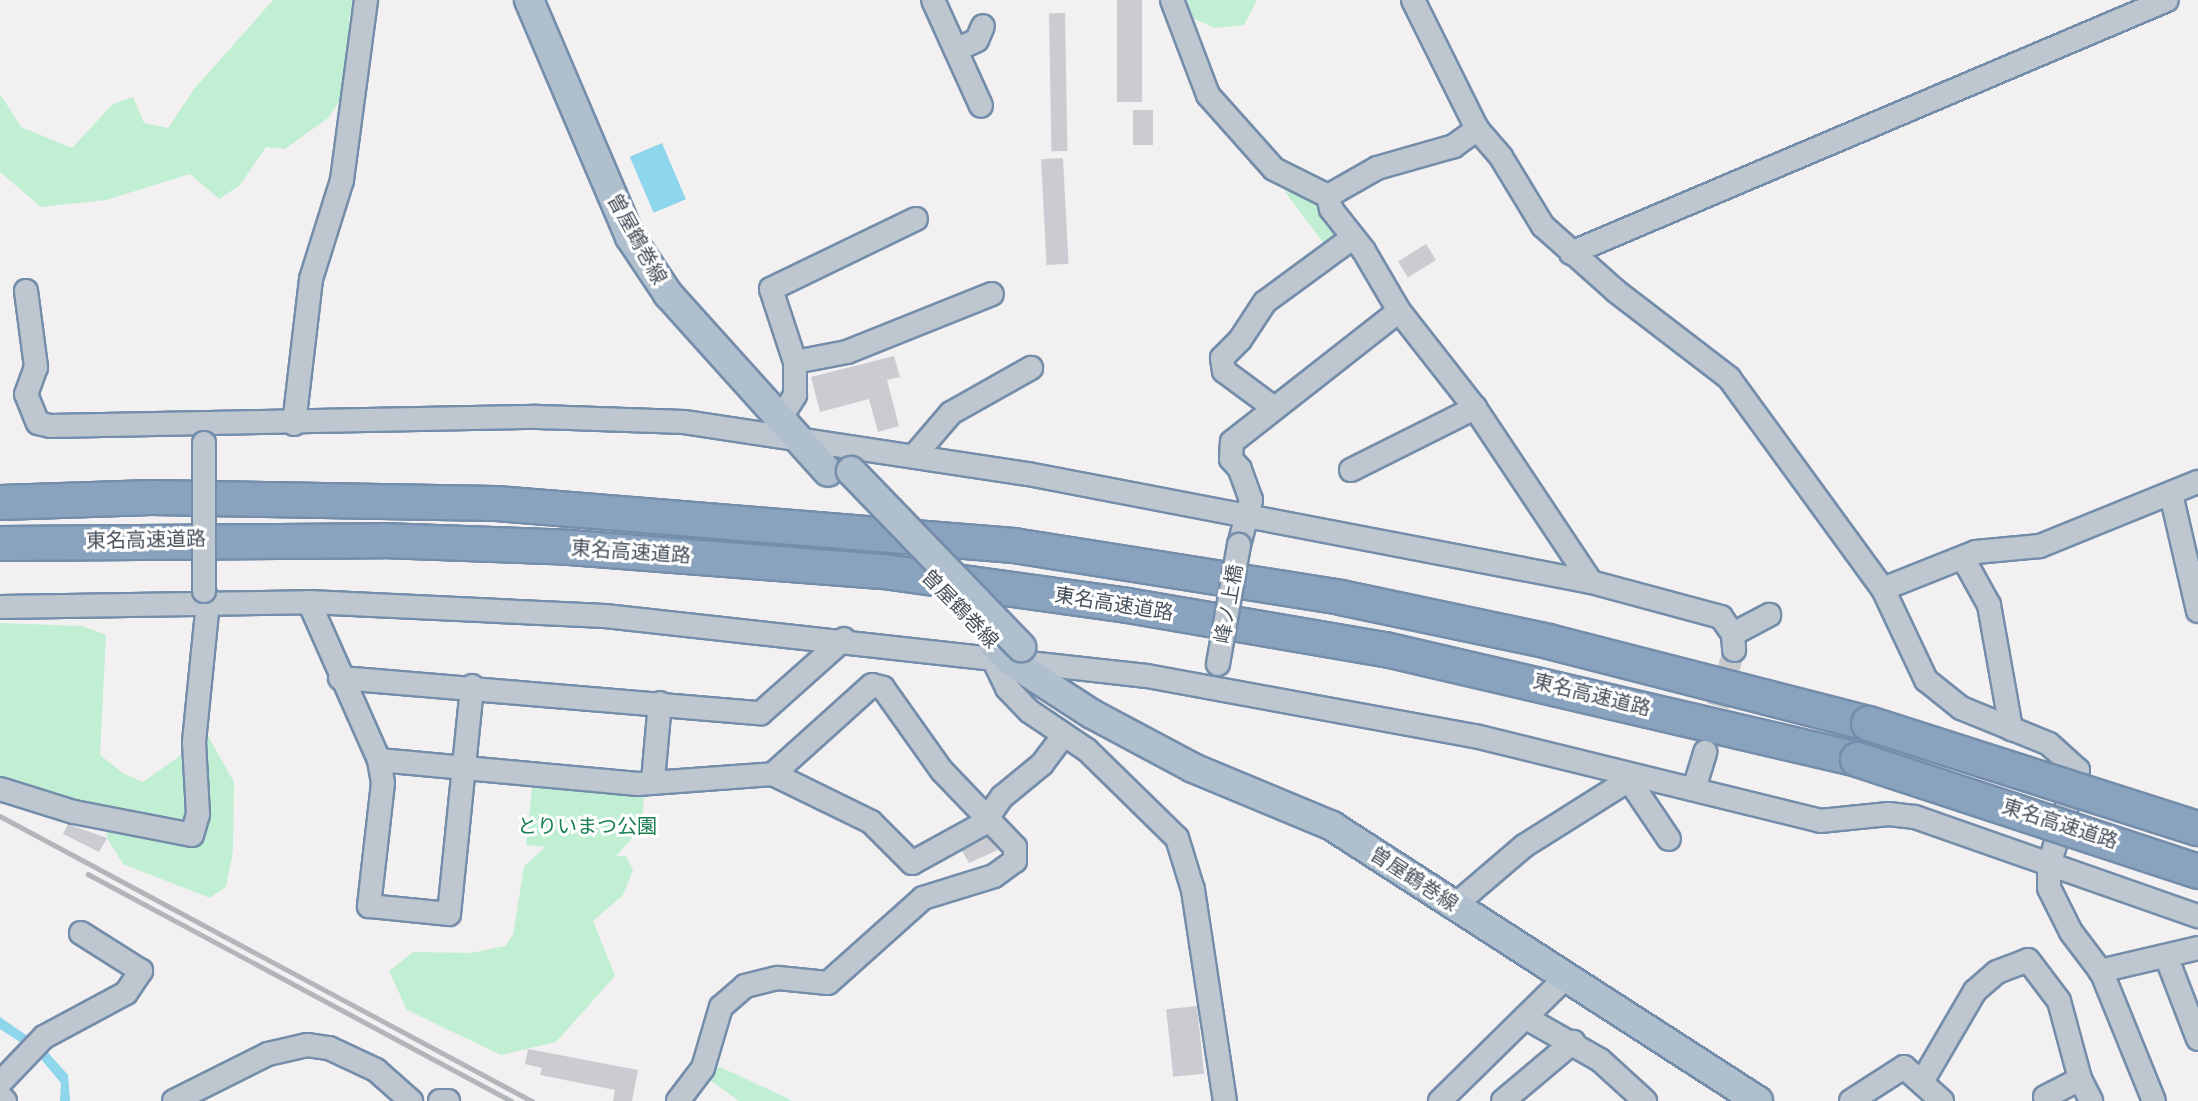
<!DOCTYPE html>
<meta charset="utf-8">
<style>
body{margin:0}
#map{position:relative;width:2198px;height:1101px;overflow:hidden;background:#f2f0f0;font-family:Helvetica,"Noto Sans JP",sans-serif}
div>[style]{position:absolute}
[style*='--x']{left:calc(var(--x)*1px);top:calc(var(--y)*1px);width:calc(var(--w)*1px);rotate:calc(var(--a)*1deg)}
.green>*{inset:0;background:#c0efd3}
.water>*{inset:0;background:#8dd6eb;transform-origin:0 0}
.building>*{inset:0;background:#caccd2;transform-origin:0 0}
.minor-tunnel>*{height:22px;margin-top:-11px;transform-origin:0;background:repeating-linear-gradient(90deg,#c8c9cb 0 22px,transparent 0 33px)}
.roads{filter:drop-shadow(2px 0 #748daa) drop-shadow(-2px 0 #748daa) drop-shadow(0 2px #748daa) drop-shadow(0 -2px #748daa)}
.minor>*{height:22px;margin:-11px;padding:0 11px;transform-origin:11px;border-radius:11px;background:#bec7cf}
.major>*{height:28px;margin:-14px;padding:0 14px;transform-origin:14px;border-radius:14px;background:#b0bfce}
.highway>*{height:33px;margin:-16.5px;padding:0 16.5px;transform-origin:16.5px;border-radius:16.5px;background:#89a2be}
.rail>*{height:4.5px;margin:-2.25px;padding:0 2.25px;transform-origin:2.25px;border-radius:2.25px;background:#b2b5ba}
.bridges{filter:drop-shadow(2px 0 #748daa) drop-shadow(-2px 0 #748daa) drop-shadow(0 2px #748daa) drop-shadow(0 -2px #748daa)}
.minor-bridge>*{height:22px;margin:-11px;padding:0 11px;transform-origin:11px;border-radius:11px;background:#bec7cf}
.major-bridge>*{height:28px;margin:-14px;padding:0 14px;transform-origin:14px;border-radius:14px;background:#b0bfce}
.highway-bridge>*{height:33px;margin:-16.5px;padding:0 16.5px;transform-origin:16.5px;border-radius:16.5px;background:#89a2be}
span{translate:-50% -50%;white-space:nowrap;text-align:center;line-height:1.15;-webkit-text-stroke:6px #fff;paint-order:stroke}
.street-label{font-size:20px;color:#48535d}
.park-label{font-size:20px;color:#187f4e}
</style>
<div id="map">
<div class="green">
<i style="clip-path:polygon(273px 0,356px 0,349px 18px,352px 82px,328px 118px,285px 149px,266px 147px,240px 185px,219px 199px,190px 174px,106px 200px,41px 207px,0 172px,0 94px,21px 127px,72px 148px,113px 104px,133px 97px,144px 123px,168px 128px,195px 88px)"></i>
<i style="clip-path:polygon(1187px 0,1257px 0,1244px 25px,1215px 28px,1192px 18px)"></i>
<i style="clip-path:polygon(1288px 188px,1314px 201px,1343px 237px,1328px 249px,1285px 192px)"></i>
<i style="clip-path:polygon(0 623px,82px 626px,106px 635px,100px 755px,124px 774px,143px 782px,208px 736px,234px 782px,233px 851px,226px 887px,210px 898px,123px 864px,107px 838px,104px 808px,0 777px)"></i>
<i style="clip-path:polygon(533px 780px,644px 793px,642px 827px,616px 856px,626px 856px,633px 870px,623px 895px,593px 921px,615px 976px,556px 1042px,501px 1055px,407px 1010px,389px 971px,413px 952px,471px 953px,505px 946px,513px 935px,524px 867px,545px 847px,526px 845px)"></i>
<i style="clip-path:polygon(720px 1067px,787px 1098px,791px 1101px,739px 1101px,707px 1078px,710px 1070px)"></i>
</div>
<div class="water">
<i style="left:662px;top:143px;width:61px;height:35px;rotate:67deg"></i>
<i style="clip-path:polygon(0 1017px,42px 1046px,68px 1075px,70px 1101px,60px 1101px,61px 1083px,35px 1052px,0 1029px)"></i>
</div>
<div class="building">
<i style="left:1117px;top:0;width:25px;height:102px"></i>
<i style="left:1065px;top:13px;width:138px;height:16px;rotate:89deg"></i>
<i style="left:1133px;top:110px;width:20px;height:35px"></i>
<i style="left:1063px;top:158px;width:106px;height:22px;rotate:87deg"></i>
<i style="left:1426px;top:244px;width:19px;height:33px;rotate:58deg"></i>
<i style="clip-path:polygon(894px 356px,900px 377px,887px 380px,899px 426px,878px 432px,869px 399px,820px 412px,811px 377px)"></i>
<i style="clip-path:polygon(68px 824px,107px 838px,99px 852px,63px 834px)"></i>
<i style="clip-path:polygon(987px 837px,998px 850px,969px 863px,962px 851px)"></i>
<i style="left:1197px;top:1006px;width:68px;height:31px;rotate:84deg"></i>
<i style="clip-path:polygon(528px 1049px,638px 1070px,632px 1101px,613px 1101px,615px 1090px,540px 1075px,542px 1068px,525px 1064px)"></i>
</div>
<div class="minor-tunnel">
<i style="--x:1709;--y:738;--w:91;--a:-74.1"></i>
</div>
<div class="roads">
<div class="minor">
<i style="--x:933;--y:0;--w:116;--a:65.6"></i>
<i style="--x:1172;--y:0;--w:102;--a:69.2"></i>
<i style="--x:1208;--y:95;--w:99;--a:48.3"></i>
<i style="--x:1274;--y:169;--w:60;--a:26.6"></i>
<i style="--x:1328;--y:196;--w:13;--a:77"></i>
<i style="--x:1331;--y:209;--w:53;--a:51.8"></i>
<i style="--x:1364;--y:251;--w:69;--a:59.7"></i>
<i style="--x:1399;--y:311;--w:123;--a:51.9"></i>
<i style="--x:1475;--y:408;--w:209;--a:56.3"></i>
<i style="--x:1413;--y:0;--w:144;--a:63.6"></i>
<i style="--x:1477;--y:129;--w:37;--a:49"></i>
<i style="--x:1501;--y:157;--w:81;--a:58.7"></i>
<i style="--x:1543;--y:226;--w:99;--a:41.7"></i>
<i style="--x:1617;--y:292;--w:141;--a:37.5"></i>
<i style="--x:1729;--y:378;--w:261;--a:53.9"></i>
<i style="--x:1883;--y:589;--w:101;--a:64.7"></i>
<i style="--x:1926;--y:680;--w:45;--a:38.7"></i>
<i style="--x:1961;--y:708;--w:95;--a:22.2"></i>
<i style="--x:2049;--y:744;--w:39;--a:42"></i>
<i style="--x:2078;--y:770;--w:99;--a:107"></i>
<i style="--x:2049;--y:865;--w:23;--a:90"></i>
<i style="--x:2049;--y:888;--w:49;--a:63.4"></i>
<i style="--x:2071;--y:932;--w:51;--a:52.9"></i>
<i style="--x:2102;--y:973;--w:138;--a:67.9"></i>
<i style="--x:956;--y:50;--w:23;--a:-25"></i>
<i style="--x:977;--y:40;--w:15;--a:-67"></i>
<i style="--x:1328;--y:196;--w:56;--a:-29.7"></i>
<i style="--x:1377;--y:168;--w:80;--a:-15.9"></i>
<i style="--x:1454;--y:146;--w:29;--a:-36"></i>
<i style="--x:1571;--y:253;--w:647;--a:-23"></i>
<i style="--x:26;--y:291;--w:77;--a:82.5"></i>
<i style="--x:36;--y:367;--w:29;--a:110"></i>
<i style="--x:26;--y:394;--w:31;--a:68"></i>
<i style="--x:38;--y:423;--w:12;--a:14"></i>
<i style="--x:50;--y:426;--w:488;--a:-1.1"></i>
<i style="--x:538;--y:417;--w:146;--a:2"></i>
<i style="--x:684;--y:422;--w:348;--a:8.6"></i>
<i style="--x:1028;--y:474;--w:573;--a:10.86"></i>
<i style="--x:1591;--y:582;--w:135;--a:15.1"></i>
<i style="--x:1721;--y:617;--w:21;--a:55"></i>
<i style="--x:1733;--y:634;--w:16;--a:86"></i>
<i style="--x:795;--y:362;--w:53;--a:-10.9"></i>
<i style="--x:847;--y:352;--w:156;--a:-21.8"></i>
<i style="--x:1274;--y:408;--w:62;--a:-143.5"></i>
<i style="--x:1224;--y:371;--w:13;--a:-99"></i>
<i style="--x:1222;--y:358;--w:25;--a:-45"></i>
<i style="--x:1240;--y:340;--w:45;--a:-56.7"></i>
<i style="--x:1265;--y:302;--w:108;--a:-36.3"></i>
<i style="--x:782;--y:416;--w:25;--a:-58"></i>
<i style="--x:795;--y:395;--w:33;--a:-90"></i>
<i style="--x:795;--y:362;--w:77;--a:-108.2"></i>
<i style="--x:771;--y:289;--w:161;--a:-25.8"></i>
<i style="--x:294;--y:424;--w:146;--a:-83.3"></i>
<i style="--x:311;--y:279;--w:104;--a:-72.6"></i>
<i style="--x:342;--y:180;--w:182;--a:-82.4"></i>
<i style="--x:915;--y:455;--w:55;--a:-49.4"></i>
<i style="--x:951;--y:413;--w:92;--a:-29.4"></i>
<i style="--x:1351;--y:470;--w:139;--a:-26.6"></i>
<i style="--x:2171;--y:494;--w:120;--a:77"></i>
<i style="--x:1239;--y:545;--w:47;--a:-75.1"></i>
<i style="--x:1251;--y:500;--w:33;--a:-110"></i>
<i style="--x:1240;--y:469;--w:13;--a:-132"></i>
<i style="--x:1231;--y:459;--w:17;--a:-87"></i>
<i style="--x:1232;--y:442;--w:212;--a:-38.1"></i>
<i style="--x:1963;--y:558;--w:54;--a:61"></i>
<i style="--x:1989;--y:605;--w:126;--a:79.9"></i>
<i style="--x:1883;--y:589;--w:100;--a:-21.7"></i>
<i style="--x:1976;--y:552;--w:64;--a:-5.4"></i>
<i style="--x:2040;--y:546;--w:170;--a:-22.1"></i>
<i style="--x:309;--y:602;--w:173;--a:66.1"></i>
<i style="--x:379;--y:760;--w:23;--a:80"></i>
<i style="--x:383;--y:783;--w:124;--a:96.5"></i>
<i style="--x:369;--y:906;--w:80;--a:5.7"></i>
<i style="--x:449;--y:914;--w:229;--a:-84.2"></i>
<i style="--x:0;--y:607;--w:309;--a:-0.9"></i>
<i style="--x:309;--y:602;--w:296;--a:2.7"></i>
<i style="--x:605;--y:616;--w:545;--a:6.32"></i>
<i style="--x:1147;--y:676;--w:333;--a:10.4"></i>
<i style="--x:1475;--y:736;--w:355;--a:13.8"></i>
<i style="--x:1820;--y:821;--w:69;--a:-5.8"></i>
<i style="--x:1889;--y:814;--w:26;--a:7"></i>
<i style="--x:1915;--y:817;--w:300;--a:19.3"></i>
<i style="--x:1733;--y:634;--w:41;--a:-27.8"></i>
<i style="--x:993;--y:659;--w:32;--a:64"></i>
<i style="--x:1007;--y:688;--w:32;--a:46"></i>
<i style="--x:1029;--y:711;--w:70;--a:33.9"></i>
<i style="--x:1087;--y:750;--w:126;--a:44.4"></i>
<i style="--x:1177;--y:838;--w:54;--a:72.9"></i>
<i style="--x:1193;--y:890;--w:213;--a:81.4"></i>
<i style="--x:340;--y:678;--w:422;--a:4.8"></i>
<i style="--x:761;--y:713;--w:111;--a:-41.7"></i>
<i style="--x:379;--y:760;--w:260;--a:5.3"></i>
<i style="--x:638;--y:784;--w:135;--a:-4.2"></i>
<i style="--x:773;--y:774;--w:109;--a:26.1"></i>
<i style="--x:871;--y:822;--w:58;--a:45"></i>
<i style="--x:912;--y:863;--w:81;--a:-28.8"></i>
<i style="--x:983;--y:824;--w:33;--a:-55"></i>
<i style="--x:1002;--y:797;--w:52;--a:-39.5"></i>
<i style="--x:1042;--y:764;--w:36;--a:-53"></i>
<i style="--x:653;--y:780;--w:77;--a:-84.8"></i>
<i style="--x:0;--y:789;--w:77;--a:17.3"></i>
<i style="--x:74;--y:812;--w:120;--a:11"></i>
<i style="--x:192;--y:835;--w:22;--a:-74"></i>
<i style="--x:198;--y:814;--w:72;--a:-93.2"></i>
<i style="--x:194;--y:742;--w:141;--a:-84.3"></i>
<i style="--x:208;--y:602;--w:12;--a:-110"></i>
<i style="--x:1694;--y:789;--w:39;--a:-73"></i>
<i style="--x:1455;--y:905;--w:91;--a:-40.5"></i>
<i style="--x:1524;--y:846;--w:124;--a:-32.2"></i>
<i style="--x:1629;--y:780;--w:71;--a:55.9"></i>
<i style="--x:2166;--y:956;--w:89;--a:68.9"></i>
<i style="--x:2100;--y:971;--w:101;--a:-13.2"></i>
<i style="--x:1528;--y:1019;--w:83;--a:29.7"></i>
<i style="--x:1600;--y:1060;--w:61;--a:42.3"></i>
<i style="--x:1923;--y:1080;--w:103;--a:-59.7"></i>
<i style="--x:1975;--y:991;--w:29;--a:-41"></i>
<i style="--x:1997;--y:972;--w:33;--a:-21"></i>
<i style="--x:2028;--y:960;--w:51;--a:52.9"></i>
<i style="--x:2059;--y:1001;--w:81;--a:74.9"></i>
<i style="--x:2080;--y:1079;--w:25;--a:63"></i>
<i style="--x:0;--y:1083;--w:64;--a:-46.3"></i>
<i style="--x:44;--y:1037;--w:93;--a:-28.2"></i>
<i style="--x:126;--y:993;--w:27;--a:-56"></i>
<i style="--x:141;--y:971;--w:71;--a:-147.7"></i>
<i style="--x:0;--y:1096;--w:7;--a:45"></i>
<i style="--x:174;--y:1101;--w:105;--a:-26.6"></i>
<i style="--x:268;--y:1054;--w:40;--a:-13"></i>
<i style="--x:307;--y:1045;--w:22;--a:8"></i>
<i style="--x:329;--y:1048;--w:52;--a:25.1"></i>
<i style="--x:376;--y:1070;--w:47;--a:41.5"></i>
<i style="--x:440;--y:1101;--w:8;--a:0"></i>
<i style="--x:678;--y:1101;--w:41;--a:-52.9"></i>
<i style="--x:703;--y:1068;--w:64;--a:-73.6"></i>
<i style="--x:721;--y:1007;--w:32;--a:-41"></i>
<i style="--x:745;--y:986;--w:34;--a:-14"></i>
<i style="--x:778;--y:978;--w:50;--a:5.7"></i>
<i style="--x:828;--y:983;--w:127;--a:-41.8"></i>
<i style="--x:923;--y:898;--w:74;--a:-17.2"></i>
<i style="--x:994;--y:876;--w:26;--a:-36"></i>
<i style="--x:1015;--y:861;--w:14;--a:-90"></i>
<i style="--x:1015;--y:847;--w:105;--a:-133.8"></i>
<i style="--x:942;--y:771;--w:102;--a:-125.4"></i>
<i style="--x:883;--y:688;--w:11;--a:-165"></i>
<i style="--x:872;--y:685;--w:133;--a:138"></i>
<i style="--x:1440;--y:1101;--w:177;--a:-44.5"></i>
<i style="--x:1503;--y:1101;--w:92;--a:-40.1"></i>
<i style="--x:1851;--y:1101;--w:63;--a:-32.7"></i>
<i style="--x:1904;--y:1067;--w:51;--a:41.8"></i>
<i style="--x:2047;--y:1101;--w:4;--a:-117"></i>
<i style="--x:2045;--y:1097;--w:39;--a:-27"></i>
</div>
<div class="major">
<i style="--x:529;--y:0;--w:258;--a:66.9"></i>
<i style="--x:630;--y:237;--w:69;--a:56.3"></i>
<i style="--x:668;--y:294;--w:239;--a:48"></i>
<i style="--x:994;--y:645;--w:23;--a:45"></i>
<i style="--x:1010;--y:661;--w:98;--a:32.9"></i>
<i style="--x:1092;--y:714;--w:115;--a:28.1"></i>
<i style="--x:1193;--y:768;--w:151;--a:22.6"></i>
<i style="--x:1332;--y:826;--w:507;--a:32.84"></i>
</div>
<div class="highway">
<i style="--x:0;--y:502;--w:151;--a:-1.9"></i>
<i style="--x:151;--y:497;--w:345;--a:1"></i>
<i style="--x:496;--y:503;--w:519;--a:4.64"></i>
<i style="--x:1013;--y:545;--w:331;--a:9"></i>
<i style="--x:1340;--y:597;--w:213;--a:11.9"></i>
<i style="--x:1548;--y:641;--w:330;--a:14.4"></i>
<i style="--x:0;--y:543;--w:382;--a:-0.4"></i>
<i style="--x:382;--y:540;--w:187;--a:2.1"></i>
<i style="--x:569;--y:547;--w:315;--a:4.4"></i>
<i style="--x:883;--y:571;--w:246;--a:7.9"></i>
<i style="--x:1127;--y:605;--w:262;--a:9.7"></i>
<i style="--x:1385;--y:649;--w:485;--a:13.1"></i>
</div>
</div>
<div class="rail">
<i style="--x:0;--y:816;--w:604;--a:28.18"></i>
<i style="--x:88;--y:874;--w:480;--a:28.2"></i>
</div>
<div class="bridges">
<div class="minor-bridge">
<i style="--x:204;--y:591;--w:148;--a:-90"></i>
<i style="--x:1218;--y:664;--w:121;--a:-80"></i>
</div>
<div class="major-bridge">
<i style="--x:851;--y:471;--w:245;--a:46"></i>
</div>
<div class="highway-bridge">
<i style="--x:1868;--y:723;--w:346;--a:17.7"></i>
<i style="--x:1857;--y:759;--w:359;--a:18.2"></i>
</div>
</div>
<div class="street-label">
<span style="left:637px;top:239px;rotate:61deg">曽屋鶴巻線</span>
<span style="left:146px;top:540px;rotate:-1deg">東名高速道路</span>
<span style="left:631px;top:552px;rotate:4deg">東名高速道路</span>
<span style="left:1114px;top:604px;rotate:9deg">東名高速道路</span>
<span style="left:1229px;top:604px;rotate:-80deg">峰ノ上橋</span>
<span style="left:960px;top:609px;rotate:46deg">曽屋鶴巻線</span>
<span style="left:1592px;top:695px;rotate:14deg">東名高速道路</span>
<span style="left:2060px;top:824px;rotate:18deg">東名高速道路</span>
<span style="left:1414px;top:879px;rotate:33deg">曽屋鶴巻線</span>
</div>
<div class="park-label">
<span style="left:587px;top:826px">とりいまつ公園</span>
</div>
</div>
